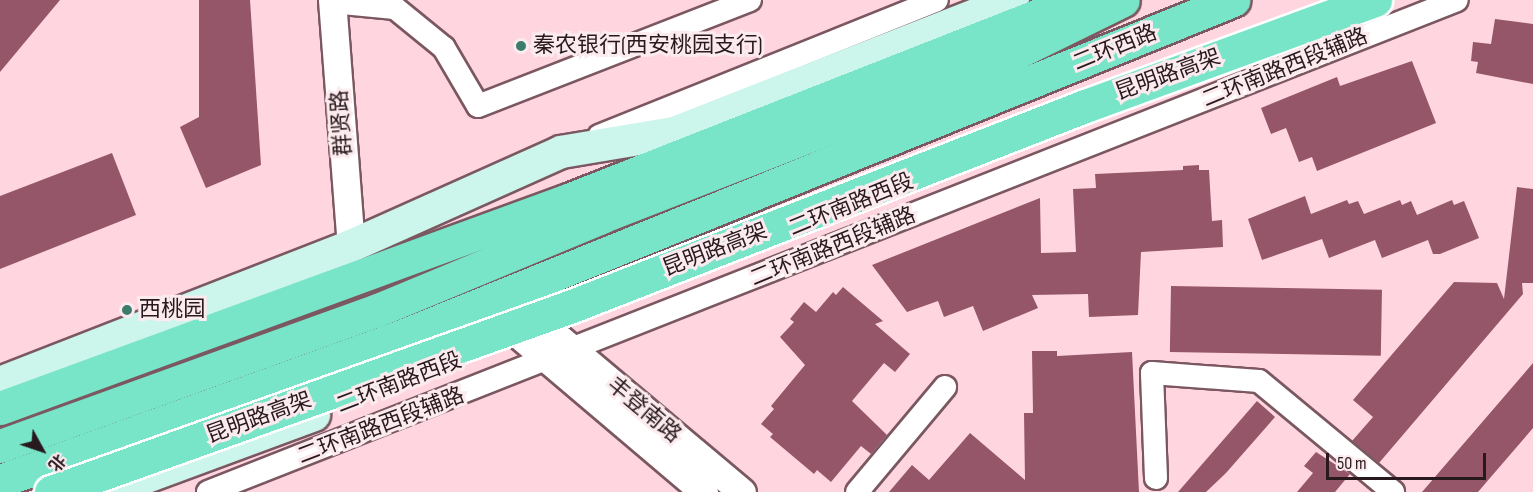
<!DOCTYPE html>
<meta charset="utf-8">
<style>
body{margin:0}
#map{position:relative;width:1533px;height:492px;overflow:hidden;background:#ffd5e0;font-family:"Sofia Sans Condensed","Noto Sans SC",sans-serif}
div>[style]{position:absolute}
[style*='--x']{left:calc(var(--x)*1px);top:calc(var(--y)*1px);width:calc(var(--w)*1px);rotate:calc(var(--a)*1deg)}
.building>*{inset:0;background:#955669;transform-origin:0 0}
.roads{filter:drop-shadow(2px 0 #7b5861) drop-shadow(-2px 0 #7b5861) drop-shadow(0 2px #7b5861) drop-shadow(0 -2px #7b5861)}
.minor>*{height:22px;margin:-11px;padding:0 11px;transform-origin:11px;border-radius:11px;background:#fff}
.tertiary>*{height:27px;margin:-13.5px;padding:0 13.5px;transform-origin:13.5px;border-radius:13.5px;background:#fff}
.secondary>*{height:32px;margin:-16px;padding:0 16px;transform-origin:16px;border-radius:16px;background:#ccf5eb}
.trunk>*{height:33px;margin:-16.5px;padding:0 16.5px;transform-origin:16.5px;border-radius:16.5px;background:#78e4c8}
.bridges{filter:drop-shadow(2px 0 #fff) drop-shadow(-2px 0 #fff) drop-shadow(0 2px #fff) drop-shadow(0 -2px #fff)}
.trunk-bridge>*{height:33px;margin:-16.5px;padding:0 16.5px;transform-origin:16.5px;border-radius:16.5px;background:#78e4c8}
.dots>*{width:16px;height:16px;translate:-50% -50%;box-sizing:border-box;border:3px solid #fbeaee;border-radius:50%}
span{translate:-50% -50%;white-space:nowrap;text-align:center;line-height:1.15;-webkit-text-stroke:6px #fbeaee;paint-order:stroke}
.poi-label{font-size:22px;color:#27191d}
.left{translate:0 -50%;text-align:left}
.street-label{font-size:22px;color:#27191d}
.north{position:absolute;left:12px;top:420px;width:60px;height:60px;-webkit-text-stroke:4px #fbeaee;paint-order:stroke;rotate:130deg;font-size:16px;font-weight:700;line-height:24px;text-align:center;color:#27191d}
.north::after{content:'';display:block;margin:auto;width:21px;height:27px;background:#27191d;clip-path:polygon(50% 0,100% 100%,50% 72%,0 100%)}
.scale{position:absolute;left:1326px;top:453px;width:160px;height:27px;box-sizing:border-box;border:3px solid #27191d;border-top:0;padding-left:8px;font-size:18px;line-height:21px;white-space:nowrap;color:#27191d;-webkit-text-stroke:4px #fbeaee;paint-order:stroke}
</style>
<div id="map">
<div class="building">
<i style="clip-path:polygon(0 0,60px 0,0 72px)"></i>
<i style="clip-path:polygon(199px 0,250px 0,261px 165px,206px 188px,180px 127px,199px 117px)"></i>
<i style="clip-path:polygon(1495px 19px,1533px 24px,1533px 84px,1476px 73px,1478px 62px,1471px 61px,1473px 42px,1491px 44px)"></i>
<i style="clip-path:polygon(1412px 61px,1436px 123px,1317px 171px,1312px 157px,1299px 162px,1286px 128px,1271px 134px,1261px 108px,1337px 77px,1340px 86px)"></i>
<i style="clip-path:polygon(112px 153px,136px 215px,0 269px,0 196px)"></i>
<i style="clip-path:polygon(1199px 165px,1199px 170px,1209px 170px,1212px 221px,1222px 220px,1223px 247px,1141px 252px,1138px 315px,1089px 317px,1088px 294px,1032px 295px,1038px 308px,983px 331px,973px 306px,944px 317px,938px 301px,907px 312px,872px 265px,1040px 198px,1041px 253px,1076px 252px,1073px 189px,1096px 188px,1095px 174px,1183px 170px,1183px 166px)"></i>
<i style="clip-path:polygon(1517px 187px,1533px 189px,1533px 283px,1522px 283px,1523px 294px,1379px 463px,1352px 441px,1373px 417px,1353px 400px,1454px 282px,1497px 283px,1504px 299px)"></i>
<i style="clip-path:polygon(1305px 196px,1311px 214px,1347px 200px,1349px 204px,1358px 201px,1364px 214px,1400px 200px,1402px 205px,1411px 201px,1417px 215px,1452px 200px,1454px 205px,1464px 201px,1479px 238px,1440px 254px,1433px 254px,1428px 240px,1382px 258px,1375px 240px,1329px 258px,1322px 239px,1262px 260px,1248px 219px)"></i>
<i style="left:1171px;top:286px;width:211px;height:66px;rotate:1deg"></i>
<i style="clip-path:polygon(843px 287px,883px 321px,875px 324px,910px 354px,895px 372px,884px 363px,852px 401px,887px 435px,871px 454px,861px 446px,831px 482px,817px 470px,814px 474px,770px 437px,773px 434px,761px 424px,774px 409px,771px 406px,805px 365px,780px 337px,794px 322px,790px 319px,804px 302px,816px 312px,833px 292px,836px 295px)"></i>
<i style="clip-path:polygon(1032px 351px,1057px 351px,1057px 356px,1132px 352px,1139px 492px,889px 492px,912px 465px,929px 480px,970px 433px,1025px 480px,1024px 413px,1033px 413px)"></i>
<i style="clip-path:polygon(1533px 363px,1533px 428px,1490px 478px,1478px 492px,1422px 492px)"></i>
<i style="clip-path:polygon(1257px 401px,1275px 417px,1226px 473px,1206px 492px,1178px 492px)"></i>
<i style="clip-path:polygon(1316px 452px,1350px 474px,1335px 492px,1297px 492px,1313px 473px,1304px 466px)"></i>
</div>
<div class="roads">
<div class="minor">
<i style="--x:332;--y:2;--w:63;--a:5.4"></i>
<i style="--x:395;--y:8;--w:63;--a:39.2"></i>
<i style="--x:444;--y:48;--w:67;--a:59.6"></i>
<i style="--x:478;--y:106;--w:292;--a:-21.3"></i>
<i style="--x:599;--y:136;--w:364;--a:-21.9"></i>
<i style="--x:1156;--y:478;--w:105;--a:-92.2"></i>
<i style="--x:1152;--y:373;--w:107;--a:4.3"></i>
<i style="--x:1259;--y:381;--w:174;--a:39.6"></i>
<i style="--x:208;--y:492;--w:1342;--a:-21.5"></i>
<i style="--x:857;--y:492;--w:137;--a:-50"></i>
</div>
<div class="tertiary">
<i style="--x:332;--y:0;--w:247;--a:85.6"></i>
<i style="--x:546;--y:327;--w:256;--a:40.1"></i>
<i style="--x:521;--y:337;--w:240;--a:40.3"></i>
</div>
<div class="secondary">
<i style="--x:0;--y:383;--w:377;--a:-21.3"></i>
<i style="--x:351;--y:246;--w:230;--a:-24.1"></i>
<i style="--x:561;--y:152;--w:115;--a:-9.5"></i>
<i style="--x:674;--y:133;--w:364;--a:-21.4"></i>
<i style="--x:106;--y:492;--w:222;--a:-20.3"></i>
</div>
<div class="trunk">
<i style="--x:0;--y:408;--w:605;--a:-20.11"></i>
<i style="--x:568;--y:200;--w:547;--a:-21.45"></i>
<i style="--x:0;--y:446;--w:402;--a:-19.8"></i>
<i style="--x:378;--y:310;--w:242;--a:-22.6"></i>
<i style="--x:601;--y:217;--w:416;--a:-21.3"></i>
<i style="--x:989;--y:66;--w:149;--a:-26.2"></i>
<i style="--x:0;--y:481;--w:411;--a:-19.8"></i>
<i style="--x:387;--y:342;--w:913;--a:-22.01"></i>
</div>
</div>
<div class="bridges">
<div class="trunk-bridge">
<i style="--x:51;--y:492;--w:553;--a:-19.65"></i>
<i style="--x:572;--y:306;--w:551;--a:-21.3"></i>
<i style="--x:1085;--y:106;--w:309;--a:-20.1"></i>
</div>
</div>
<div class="dots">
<i style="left:521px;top:46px;background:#3c7c6a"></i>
<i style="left:127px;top:310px;background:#3c7c6a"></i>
</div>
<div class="poi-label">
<span class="left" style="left:533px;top:46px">秦农银行(西安桃园支行)</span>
<span class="left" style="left:139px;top:310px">西桃园</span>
</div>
<div class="street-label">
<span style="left:1115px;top:48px;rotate:-22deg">二环西路</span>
<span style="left:1285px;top:68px;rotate:-22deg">二环南路西段辅路</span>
<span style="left:1168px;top:75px;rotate:-20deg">昆明路高架</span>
<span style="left:342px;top:123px;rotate:-94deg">群贤路</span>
<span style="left:851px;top:205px;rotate:-22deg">二环南路西段</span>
<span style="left:833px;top:247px;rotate:-22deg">二环南路西段辅路</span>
<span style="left:715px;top:250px;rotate:-21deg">昆明路高架</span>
<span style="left:399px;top:383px;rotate:-21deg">二环南路西段</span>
<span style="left:644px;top:410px;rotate:40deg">丰登南路</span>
<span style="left:259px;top:418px;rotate:-20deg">昆明路高架</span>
<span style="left:381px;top:426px;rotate:-21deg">二环南路西段辅路</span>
</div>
<div class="north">北</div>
<div class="scale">50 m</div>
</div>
